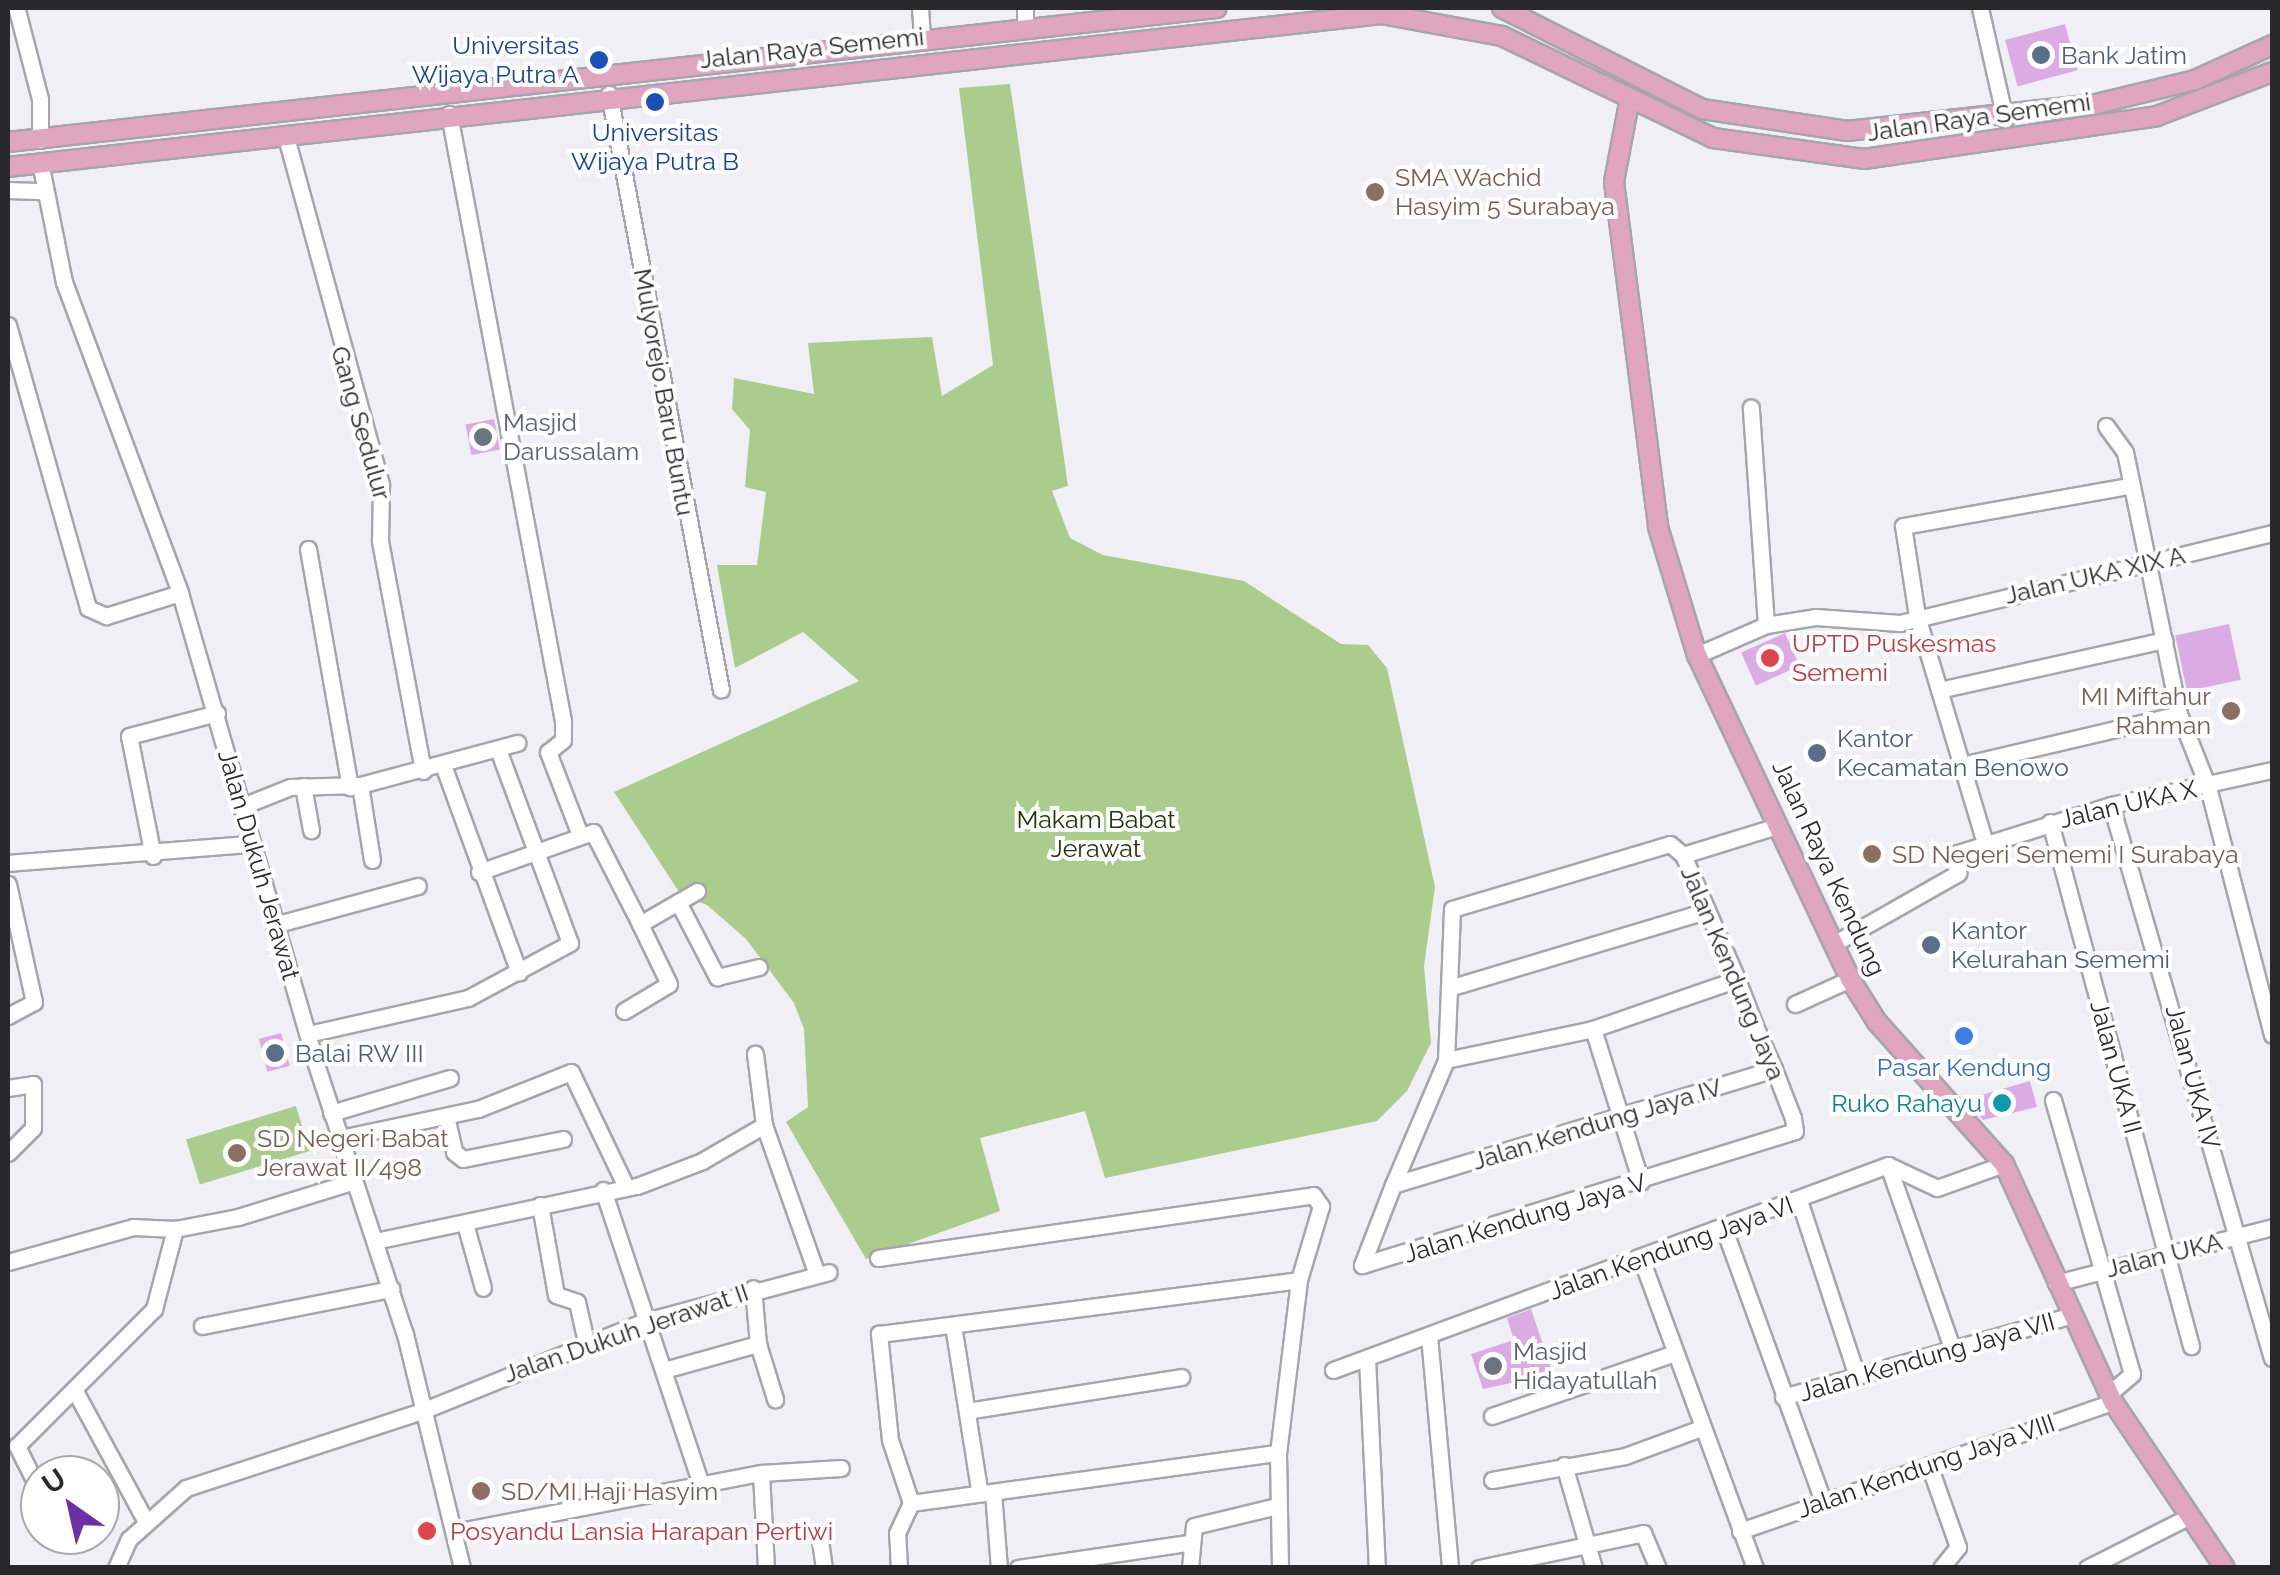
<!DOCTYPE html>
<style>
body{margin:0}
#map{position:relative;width:2280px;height:1575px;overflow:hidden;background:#f1eff6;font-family:Raleway,sans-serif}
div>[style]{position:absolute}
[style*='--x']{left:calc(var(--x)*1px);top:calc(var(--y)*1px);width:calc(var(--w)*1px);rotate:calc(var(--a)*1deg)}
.green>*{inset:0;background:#aacc8c;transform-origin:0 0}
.building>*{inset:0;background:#dbabe3;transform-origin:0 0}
.roads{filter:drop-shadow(2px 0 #a6a5ab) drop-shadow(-2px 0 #a6a5ab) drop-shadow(0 2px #a6a5ab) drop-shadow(0 -2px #a6a5ab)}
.minor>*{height:15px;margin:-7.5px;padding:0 7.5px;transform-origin:7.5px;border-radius:7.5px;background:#fff}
.major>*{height:18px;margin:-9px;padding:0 9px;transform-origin:9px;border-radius:9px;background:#e0a5bf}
.dots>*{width:28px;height:28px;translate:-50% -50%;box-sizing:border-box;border:5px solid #fff;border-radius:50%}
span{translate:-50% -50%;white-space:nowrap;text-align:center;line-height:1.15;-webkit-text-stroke:8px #fff;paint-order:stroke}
.transit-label{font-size:25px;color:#164399}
.right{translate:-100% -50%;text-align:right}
.street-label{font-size:25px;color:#29282a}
.service-label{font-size:25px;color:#4e5e75}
.left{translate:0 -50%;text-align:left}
.education-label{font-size:25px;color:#785e54}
.worship-label{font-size:25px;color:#5b616d}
.health-label{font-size:25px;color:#be3a42}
.park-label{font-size:25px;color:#223709}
.shop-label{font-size:25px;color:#366cbe}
.culture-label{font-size:25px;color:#0d838f}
.frame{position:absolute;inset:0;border:10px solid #29282a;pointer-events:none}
.north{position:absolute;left:20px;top:1455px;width:100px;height:100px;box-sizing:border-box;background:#fff;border:2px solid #a9a9aa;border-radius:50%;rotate:326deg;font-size:28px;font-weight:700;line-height:40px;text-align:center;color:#29282a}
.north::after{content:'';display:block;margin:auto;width:35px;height:45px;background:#6c30a6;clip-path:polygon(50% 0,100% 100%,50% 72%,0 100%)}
</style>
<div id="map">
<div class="green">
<i style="clip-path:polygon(1010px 84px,1068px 486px,1052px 491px,1070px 538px,1103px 555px,1244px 581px,1341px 644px,1368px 645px,1387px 668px,1435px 887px,1424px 966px,1431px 1043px,1407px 1091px,1377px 1121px,1105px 1178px,1085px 1111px,980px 1138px,1000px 1211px,866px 1259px,786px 1122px,808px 1107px,804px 1029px,794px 1003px,746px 939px,707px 905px,681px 895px,614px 792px,859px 681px,803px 632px,735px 668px,717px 565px,757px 565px,766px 492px,745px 487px,750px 430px,732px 409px,734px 378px,814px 394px,808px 343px,932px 337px,942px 396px,993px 365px,959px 88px)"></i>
<i style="left:296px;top:1106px;width:47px;height:115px;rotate:73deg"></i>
</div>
<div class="building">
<i style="left:2065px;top:24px;width:48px;height:62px;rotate:75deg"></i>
<i style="left:494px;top:419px;width:31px;height:29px;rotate:79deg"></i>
<i style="left:2229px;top:624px;width:57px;height:55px;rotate:78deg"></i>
<i style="left:1785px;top:633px;width:36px;height:48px;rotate:66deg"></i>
<i style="left:281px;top:1033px;width:34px;height:23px;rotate:75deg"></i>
<i style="clip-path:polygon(2030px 1081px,2037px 1107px,1983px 1120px,1964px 1100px)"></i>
<i style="clip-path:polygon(1531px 1309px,1553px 1374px,1483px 1389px,1471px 1354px,1514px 1340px,1507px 1318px)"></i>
</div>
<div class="roads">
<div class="minor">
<i style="--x:920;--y:8;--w:30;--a:86"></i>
<i style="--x:1025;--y:8;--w:20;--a:90"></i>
<i style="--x:1980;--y:8;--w:114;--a:77.3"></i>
<i style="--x:17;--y:10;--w:92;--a:75.5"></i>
<i style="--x:40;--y:99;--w:41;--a:90"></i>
<i style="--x:609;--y:94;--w:606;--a:79.36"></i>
<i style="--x:449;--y:114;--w:618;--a:79.36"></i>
<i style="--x:563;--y:721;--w:19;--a:90"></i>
<i style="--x:563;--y:740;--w:19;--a:141"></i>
<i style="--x:548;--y:752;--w:89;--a:68.9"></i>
<i style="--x:286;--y:137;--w:361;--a:74.7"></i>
<i style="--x:381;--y:485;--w:56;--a:91"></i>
<i style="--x:380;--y:541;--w:234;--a:79.4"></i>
<i style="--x:41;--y:167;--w:117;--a:78.7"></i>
<i style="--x:64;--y:282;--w:332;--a:69.5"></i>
<i style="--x:180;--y:593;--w:490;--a:73.9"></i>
<i style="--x:316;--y:1064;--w:284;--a:71.8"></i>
<i style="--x:405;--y:1334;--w:241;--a:76.3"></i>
<i style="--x:8;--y:190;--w:35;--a:2"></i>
<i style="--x:8;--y:325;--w:294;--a:74.2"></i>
<i style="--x:88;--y:608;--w:20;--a:24"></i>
<i style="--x:106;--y:616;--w:77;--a:-17.3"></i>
<i style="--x:2106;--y:426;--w:32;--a:54"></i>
<i style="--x:2125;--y:452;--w:268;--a:78.4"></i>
<i style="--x:2179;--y:714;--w:79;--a:68.3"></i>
<i style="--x:2208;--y:787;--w:256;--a:75.5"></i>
<i style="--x:308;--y:549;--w:242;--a:80"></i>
<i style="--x:1766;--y:625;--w:51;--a:-9.1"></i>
<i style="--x:1816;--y:617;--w:84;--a:4.1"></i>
<i style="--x:1900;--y:623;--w:383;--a:-13.6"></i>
<i style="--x:1697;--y:655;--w:75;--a:-23.5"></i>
<i style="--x:1766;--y:625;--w:218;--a:-94"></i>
<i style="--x:1939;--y:690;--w:231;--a:-12.5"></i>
<i style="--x:443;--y:765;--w:221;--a:69.9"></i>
<i style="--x:1962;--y:765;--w:223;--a:-13.2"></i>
<i style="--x:360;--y:785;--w:76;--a:80.9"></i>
<i style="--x:303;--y:786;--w:45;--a:79.7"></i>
<i style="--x:2111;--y:805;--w:576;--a:73.77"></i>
<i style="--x:240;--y:807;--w:54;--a:-21.8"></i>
<i style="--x:290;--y:787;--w:70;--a:-1.6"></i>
<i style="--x:360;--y:785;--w:163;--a:-15"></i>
<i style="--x:2050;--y:822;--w:543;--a:74.94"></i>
<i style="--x:1985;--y:843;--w:237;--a:-106.7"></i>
<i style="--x:1917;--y:616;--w:91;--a:-98.8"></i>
<i style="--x:1903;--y:526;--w:229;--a:-10.1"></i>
<i style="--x:153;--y:856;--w:122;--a:-101.3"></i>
<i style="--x:129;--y:736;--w:91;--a:-14.6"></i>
<i style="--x:8;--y:863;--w:243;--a:-4.5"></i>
<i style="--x:479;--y:872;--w:121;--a:-19.3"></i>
<i style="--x:593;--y:832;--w:103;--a:62.9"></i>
<i style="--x:640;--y:924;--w:66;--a:-30.1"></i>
<i style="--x:8;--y:884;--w:121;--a:77.6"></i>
<i style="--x:34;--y:1002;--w:30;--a:152"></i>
<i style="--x:678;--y:902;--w:85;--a:62.5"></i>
<i style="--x:717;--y:977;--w:43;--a:-13.4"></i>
<i style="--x:274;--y:925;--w:149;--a:-15.2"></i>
<i style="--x:1835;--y:943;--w:142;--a:-29.6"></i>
<i style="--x:1958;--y:873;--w:20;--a:-90"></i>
<i style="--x:1958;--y:853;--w:160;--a:-17.4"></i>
<i style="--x:2111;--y:805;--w:165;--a:-12.3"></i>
<i style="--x:1449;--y:988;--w:79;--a:-87.8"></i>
<i style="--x:1452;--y:909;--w:227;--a:-16.6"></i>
<i style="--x:1670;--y:844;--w:17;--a:40"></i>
<i style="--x:1795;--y:1004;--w:60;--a:-24.4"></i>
<i style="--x:624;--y:1011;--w:52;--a:-31"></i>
<i style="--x:669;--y:984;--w:67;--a:-115.8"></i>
<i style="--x:1593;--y:1029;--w:160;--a:72.6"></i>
<i style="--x:308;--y:1034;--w:164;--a:-12.7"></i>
<i style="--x:468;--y:998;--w:116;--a:-28.3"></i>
<i style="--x:570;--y:943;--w:207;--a:-110.4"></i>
<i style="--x:1446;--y:1060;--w:150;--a:-11.9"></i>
<i style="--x:1593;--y:1029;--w:152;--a:-19.1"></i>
<i style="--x:1774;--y:1069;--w:398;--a:163.1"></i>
<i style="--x:1393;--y:1185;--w:86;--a:111.2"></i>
<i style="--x:1362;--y:1265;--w:453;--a:-17.2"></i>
<i style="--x:1795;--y:1131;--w:13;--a:-99"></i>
<i style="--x:1793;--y:1118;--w:53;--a:-111.2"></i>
<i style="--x:1774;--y:1069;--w:47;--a:-113.8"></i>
<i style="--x:1755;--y:1026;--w:50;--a:-111"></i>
<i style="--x:1737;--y:979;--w:135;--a:-113.5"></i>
<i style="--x:1683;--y:855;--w:98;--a:-17.1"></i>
<i style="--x:8;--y:1088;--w:25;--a:-9"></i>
<i style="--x:33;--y:1084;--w:44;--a:90"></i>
<i style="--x:33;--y:1128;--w:35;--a:135"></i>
<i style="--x:2053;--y:1100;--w:285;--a:73.9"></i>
<i style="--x:2132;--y:1374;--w:30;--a:139"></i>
<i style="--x:331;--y:1113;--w:124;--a:-16.4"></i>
<i style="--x:446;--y:1116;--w:37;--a:77"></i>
<i style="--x:454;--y:1152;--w:11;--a:38"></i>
<i style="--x:463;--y:1159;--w:102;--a:-11.3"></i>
<i style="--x:764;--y:1125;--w:159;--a:70.5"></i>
<i style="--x:340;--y:1138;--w:141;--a:-11.9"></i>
<i style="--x:478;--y:1109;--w:100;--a:-21.7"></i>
<i style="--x:571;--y:1072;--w:127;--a:64.4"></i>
<i style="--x:1888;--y:1165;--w:194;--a:70.7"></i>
<i style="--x:1393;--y:1185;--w:136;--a:-67"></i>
<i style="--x:1446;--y:1060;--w:72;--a:-87.6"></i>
<i style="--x:1449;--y:988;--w:268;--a:-16.7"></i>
<i style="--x:603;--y:1190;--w:316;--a:71.6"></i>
<i style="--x:1799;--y:1200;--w:185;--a:71.8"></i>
<i style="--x:540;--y:1205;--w:91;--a:79.9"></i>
<i style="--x:556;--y:1295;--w:22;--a:18"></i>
<i style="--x:577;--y:1302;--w:41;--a:77.3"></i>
<i style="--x:466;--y:1227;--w:63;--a:74.4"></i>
<i style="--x:1724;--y:1229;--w:289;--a:70"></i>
<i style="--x:375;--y:1241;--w:268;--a:-11.9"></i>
<i style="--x:637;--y:1186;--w:70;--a:-21"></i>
<i style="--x:702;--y:1161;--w:72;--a:-30.1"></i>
<i style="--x:764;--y:1125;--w:72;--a:-97.2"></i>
<i style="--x:878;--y:1258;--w:440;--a:-8.2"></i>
<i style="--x:1313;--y:1195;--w:14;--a:54"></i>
<i style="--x:1321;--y:1206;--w:77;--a:106.6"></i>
<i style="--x:1299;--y:1280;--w:174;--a:96.9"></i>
<i style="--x:1278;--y:1453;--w:115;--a:89"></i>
<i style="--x:1642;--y:1261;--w:327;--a:69.8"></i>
<i style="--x:8;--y:1262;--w:130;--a:-15.6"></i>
<i style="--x:133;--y:1227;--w:42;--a:2.7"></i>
<i style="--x:175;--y:1229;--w:64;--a:-10.8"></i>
<i style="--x:238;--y:1217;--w:121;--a:-17.2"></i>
<i style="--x:2056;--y:1283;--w:223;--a:-14.5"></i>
<i style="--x:953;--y:1325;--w:167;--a:81"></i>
<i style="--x:202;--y:1326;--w:193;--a:-11.1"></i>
<i style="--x:1429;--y:1336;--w:233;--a:84.8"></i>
<i style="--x:758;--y:1344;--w:58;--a:72.8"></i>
<i style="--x:1367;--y:1358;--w:210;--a:87.3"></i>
<i style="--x:664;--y:1370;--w:98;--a:-15.5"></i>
<i style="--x:758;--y:1344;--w:56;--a:-95.1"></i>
<i style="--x:1333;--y:1370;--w:592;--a:-20.27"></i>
<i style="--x:1888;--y:1165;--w:54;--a:25.1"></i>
<i style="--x:1937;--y:1188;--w:71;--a:-19.7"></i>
<i style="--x:75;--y:1391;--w:149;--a:61.5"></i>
<i style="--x:1783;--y:1397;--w:298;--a:-15.8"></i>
<i style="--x:967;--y:1411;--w:217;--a:-9"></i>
<i style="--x:1492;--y:1416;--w:194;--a:-19"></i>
<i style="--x:1564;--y:1465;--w:107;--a:73.8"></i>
<i style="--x:1929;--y:1465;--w:87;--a:70.5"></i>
<i style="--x:1958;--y:1547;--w:27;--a:129"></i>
<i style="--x:761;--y:1473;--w:95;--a:87"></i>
<i style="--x:1492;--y:1480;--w:135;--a:-10.2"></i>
<i style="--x:1625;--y:1456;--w:81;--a:-20.2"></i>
<i style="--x:37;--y:1486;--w:45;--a:-116.6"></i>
<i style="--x:17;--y:1446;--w:194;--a:-45"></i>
<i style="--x:154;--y:1309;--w:83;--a:-75.3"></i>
<i style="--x:993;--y:1492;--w:76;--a:85.5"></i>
<i style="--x:911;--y:1503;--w:66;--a:-108.4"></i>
<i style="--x:890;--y:1440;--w:107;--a:-95.9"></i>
<i style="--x:879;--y:1334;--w:423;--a:-7.3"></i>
<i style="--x:459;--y:1531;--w:308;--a:-10.9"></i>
<i style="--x:761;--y:1473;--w:80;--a:-3.6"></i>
<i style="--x:1740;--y:1531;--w:395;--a:-19.1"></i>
<i style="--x:820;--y:1540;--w:28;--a:82"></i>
<i style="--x:116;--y:1568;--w:32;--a:-66"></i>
<i style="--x:129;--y:1539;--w:76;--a:-41.8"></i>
<i style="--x:186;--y:1488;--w:254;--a:-18.1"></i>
<i style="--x:427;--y:1409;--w:235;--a:-22"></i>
<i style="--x:645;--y:1321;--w:190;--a:-14.9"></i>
<i style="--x:899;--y:1568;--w:35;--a:-93"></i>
<i style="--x:897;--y:1533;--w:33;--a:-65"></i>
<i style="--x:911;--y:1503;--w:370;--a:-7.8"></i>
<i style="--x:1018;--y:1568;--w:172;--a:-8.4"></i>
<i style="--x:1190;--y:1568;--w:42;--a:-84.6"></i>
<i style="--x:1194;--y:1526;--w:85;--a:-13.5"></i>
<i style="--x:1479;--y:1568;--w:168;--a:-12"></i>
<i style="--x:1643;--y:1533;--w:38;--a:67"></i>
<i style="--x:2087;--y:1568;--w:115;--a:-26.8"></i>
</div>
<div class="major">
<i style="--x:1502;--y:8;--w:224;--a:26.8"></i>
<i style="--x:1702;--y:109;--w:147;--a:8.6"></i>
<i style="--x:1847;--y:131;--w:250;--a:-6.2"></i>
<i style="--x:2096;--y:104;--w:102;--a:-13.6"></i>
<i style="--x:2195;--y:80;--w:85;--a:-24.4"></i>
<i style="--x:1629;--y:103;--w:80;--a:100.8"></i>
<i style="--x:1614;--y:182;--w:348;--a:82.7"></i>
<i style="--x:1658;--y:527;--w:134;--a:73.1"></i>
<i style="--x:1697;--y:655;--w:358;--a:64.7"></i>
<i style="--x:1850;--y:979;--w:51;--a:57.9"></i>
<i style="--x:1877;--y:1022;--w:191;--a:48.2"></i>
<i style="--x:2004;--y:1164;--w:262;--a:65.4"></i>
<i style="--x:2113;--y:1402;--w:200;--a:56"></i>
<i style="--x:8;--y:142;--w:1216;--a:-6.32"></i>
<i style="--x:8;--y:167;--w:1382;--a:-6.35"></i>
<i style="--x:1382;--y:14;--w:122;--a:10.4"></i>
<i style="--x:1502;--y:36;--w:234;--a:25.8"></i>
<i style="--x:1713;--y:138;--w:152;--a:7.9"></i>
<i style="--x:1864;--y:159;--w:296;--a:-8.3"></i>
<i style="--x:2157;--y:116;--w:123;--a:-20.9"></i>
</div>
</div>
<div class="dots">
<i style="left:2041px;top:55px;background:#5c6f8a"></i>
<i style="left:599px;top:60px;background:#1a4fb4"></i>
<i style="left:655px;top:102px;background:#1a4fb4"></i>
<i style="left:1375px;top:192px;background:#8d6e63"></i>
<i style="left:483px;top:437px;background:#6b7280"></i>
<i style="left:1770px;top:658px;background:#e0444e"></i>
<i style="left:2231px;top:711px;background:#8d6e63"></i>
<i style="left:1817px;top:753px;background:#5c6f8a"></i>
<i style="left:1872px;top:854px;background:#8d6e63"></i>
<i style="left:1931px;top:945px;background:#5c6f8a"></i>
<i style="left:1964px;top:1036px;background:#3f7fe0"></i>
<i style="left:275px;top:1053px;background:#5c6f8a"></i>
<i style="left:2002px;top:1103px;background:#0f9aa8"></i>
<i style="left:237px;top:1153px;background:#8d6e63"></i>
<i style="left:1493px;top:1366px;background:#6b7280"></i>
<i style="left:481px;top:1491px;background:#8d6e63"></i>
<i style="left:427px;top:1531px;background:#e0444e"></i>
</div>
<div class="transit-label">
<span class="right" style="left:579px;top:60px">Universitas<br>Wijaya Putra A</span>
<span style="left:655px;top:147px">Universitas<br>Wijaya Putra B</span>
</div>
<div class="street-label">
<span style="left:812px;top:48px;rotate:-6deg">Jalan Raya Sememi</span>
<span style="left:1979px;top:117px;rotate:-8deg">Jalan Raya Sememi</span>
<span style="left:664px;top:392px;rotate:80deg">Mulyorejo Baru Buntu</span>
<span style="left:361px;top:423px;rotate:74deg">Gang Sedulur</span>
<span style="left:2095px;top:575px;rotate:-13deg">Jalan UKA XIX A</span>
<span style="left:2128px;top:804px;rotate:-13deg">Jalan UKA X</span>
<span style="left:259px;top:865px;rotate:74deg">Jalan Dukuh Jerawat</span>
<span style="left:1829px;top:868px;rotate:65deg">Jalan Raya Kendung</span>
<span style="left:1733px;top:973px;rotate:67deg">Jalan Kendung Jaya</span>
<span style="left:2116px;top:1067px;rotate:75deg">Jalan UKA II</span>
<span style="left:2193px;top:1077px;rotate:75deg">Jalan UKA IV</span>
<span style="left:1597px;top:1124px;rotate:-17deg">Jalan Kendung Jaya IV</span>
<span style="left:1525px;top:1218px;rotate:-17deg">Jalan Kendung Jaya V</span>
<span style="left:1671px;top:1248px;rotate:-20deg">Jalan Kendung Jaya VI</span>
<span style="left:2164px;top:1255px;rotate:-14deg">Jalan UKA</span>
<span style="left:626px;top:1333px;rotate:-19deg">Jalan Dukuh Jerawat II</span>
<span style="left:1927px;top:1357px;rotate:-16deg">Jalan Kendung Jaya VII</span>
<span style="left:1926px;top:1466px;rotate:-19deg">Jalan Kendung Jaya VIII</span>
</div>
<div class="service-label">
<span class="left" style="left:2061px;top:55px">Bank Jatim</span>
<span class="left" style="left:1837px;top:753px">Kantor<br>Kecamatan Benowo</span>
<span class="left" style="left:1951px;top:945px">Kantor<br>Kelurahan Sememi</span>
<span class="left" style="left:295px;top:1053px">Balai RW III</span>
</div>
<div class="education-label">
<span class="left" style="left:1395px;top:192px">SMA Wachid<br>Hasyim 5 Surabaya</span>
<span class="right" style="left:2211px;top:711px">MI Miftahur<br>Rahman</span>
<span class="left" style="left:1892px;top:854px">SD Negeri Sememi I Surabaya</span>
<span class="left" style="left:257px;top:1153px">SD Negeri Babat<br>Jerawat II/498</span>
<span class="left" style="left:501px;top:1491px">SD/MI Haji Hasyim</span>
</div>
<div class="worship-label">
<span class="left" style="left:503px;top:437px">Masjid<br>Darussalam</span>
<span class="left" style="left:1513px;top:1366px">Masjid<br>Hidayatullah</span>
</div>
<div class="health-label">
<span class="left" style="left:1792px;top:658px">UPTD Puskesmas<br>Sememi</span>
<span class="left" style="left:450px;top:1531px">Posyandu Lansia Harapan Pertiwi</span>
</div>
<div class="park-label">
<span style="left:1096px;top:834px">Makam Babat<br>Jerawat</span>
</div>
<div class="shop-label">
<span style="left:1964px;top:1067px">Pasar Kendung</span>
</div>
<div class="culture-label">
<span class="right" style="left:1982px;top:1103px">Ruko Rahayu</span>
</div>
<div class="frame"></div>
<div class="north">U</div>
</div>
